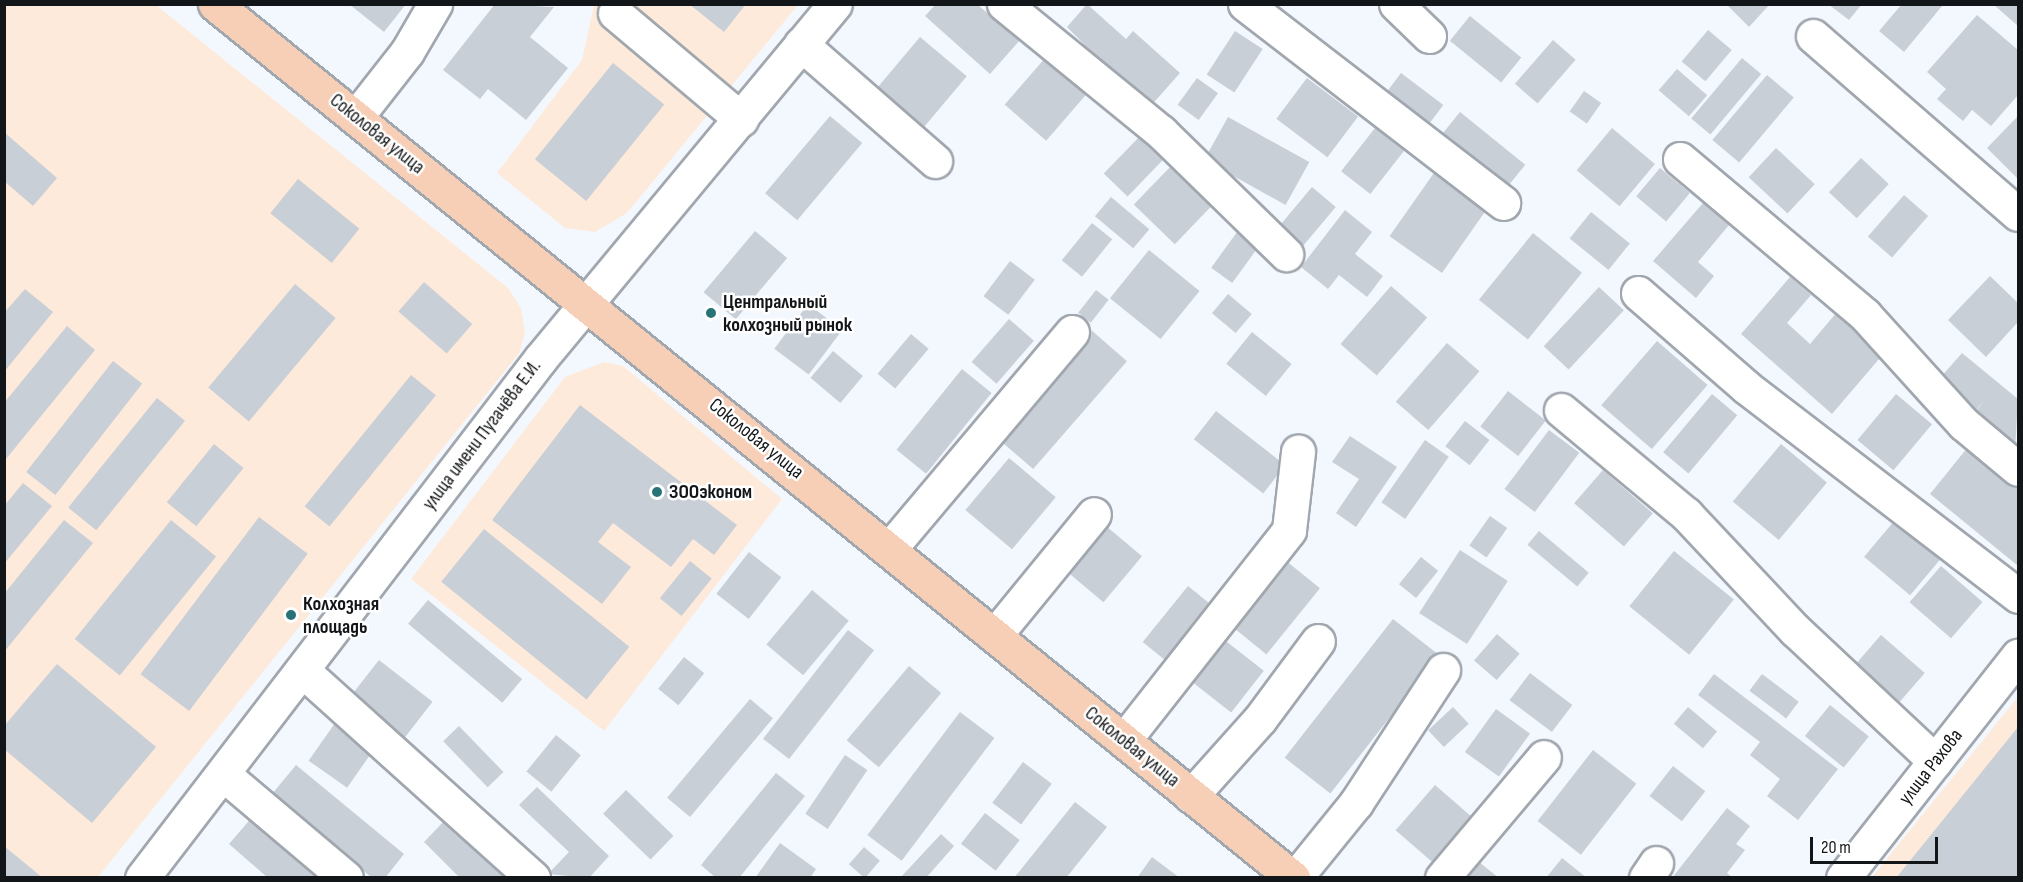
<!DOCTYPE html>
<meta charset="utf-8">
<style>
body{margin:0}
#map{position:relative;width:2023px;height:882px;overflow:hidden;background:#f3f8ff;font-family:"Sofia Sans Condensed",sans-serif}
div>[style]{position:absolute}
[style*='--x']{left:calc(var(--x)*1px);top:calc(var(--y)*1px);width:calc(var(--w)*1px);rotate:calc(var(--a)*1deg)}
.commercial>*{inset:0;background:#feeada}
.building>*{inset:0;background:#c9cfd7;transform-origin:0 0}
.roads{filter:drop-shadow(2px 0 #a1a7ae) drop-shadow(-2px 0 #a1a7ae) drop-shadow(0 2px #a1a7ae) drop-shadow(0 -2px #a1a7ae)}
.minor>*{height:33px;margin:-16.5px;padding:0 16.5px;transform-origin:16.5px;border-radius:16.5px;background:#fff}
.major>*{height:33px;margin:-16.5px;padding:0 16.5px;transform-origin:16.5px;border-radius:16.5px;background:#f7ceb6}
.dots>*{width:16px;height:16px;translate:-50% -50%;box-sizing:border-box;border:3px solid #fff;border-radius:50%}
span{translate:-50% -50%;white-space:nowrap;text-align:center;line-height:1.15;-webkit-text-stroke:5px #fff;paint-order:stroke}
.street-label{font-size:20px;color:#131618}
.poi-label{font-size:20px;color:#131618;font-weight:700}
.left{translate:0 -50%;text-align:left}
.frame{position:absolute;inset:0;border:6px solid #131618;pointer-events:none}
.scale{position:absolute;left:1810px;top:837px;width:128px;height:27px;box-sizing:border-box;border:3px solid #131618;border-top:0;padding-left:8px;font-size:18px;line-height:21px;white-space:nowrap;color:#131618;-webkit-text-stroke:4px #fff;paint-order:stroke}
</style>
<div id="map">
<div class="commercial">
<i style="clip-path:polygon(5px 5px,156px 5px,508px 288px,521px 308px,525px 331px,520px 352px,98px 877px,5px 878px)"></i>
<i style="clip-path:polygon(594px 5px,798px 5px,627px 213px,595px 232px,565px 228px,497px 173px,582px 60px)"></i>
<i style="clip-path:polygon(604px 362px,623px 366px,782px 499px,604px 731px,411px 579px,565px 377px)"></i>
<i style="clip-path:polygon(2018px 697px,2018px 877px,1872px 877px)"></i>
</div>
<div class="building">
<i style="clip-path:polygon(349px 4px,406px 4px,384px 32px)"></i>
<i style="clip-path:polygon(495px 4px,554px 7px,530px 37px,568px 68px,526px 120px,488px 89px,480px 99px,443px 70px)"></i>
<i style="clip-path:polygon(689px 4px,746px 4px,724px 32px)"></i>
<i style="clip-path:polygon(1087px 4px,1126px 39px,1133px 31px,1180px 73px,1148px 109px,1067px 27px)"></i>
<i style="clip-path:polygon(1726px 4px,1770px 4px,1749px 27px)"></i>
<i style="clip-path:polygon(1828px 4px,1862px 4px,1849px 20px)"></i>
<i style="clip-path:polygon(1902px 4px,1942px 6px,1904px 52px,1879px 31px)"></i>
<i style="clip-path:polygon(1993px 4px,2018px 4px,2018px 26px)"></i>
<i style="clip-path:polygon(935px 5px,978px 5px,1019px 41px,990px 74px,925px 16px)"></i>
<i style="clip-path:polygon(1977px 15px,2018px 50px,2018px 95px,1991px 126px,1972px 110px,1963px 121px,1937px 99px,1946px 89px,1927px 72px)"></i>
<i style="left:1470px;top:16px;width:66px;height:32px;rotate:39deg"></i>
<i style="left:1708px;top:30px;width:31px;height:41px;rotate:40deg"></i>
<i style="left:1235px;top:31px;width:33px;height:52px;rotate:33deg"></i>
<i style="left:920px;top:37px;width:61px;height:69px;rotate:40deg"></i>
<i style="left:1553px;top:40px;width:30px;height:58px;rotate:41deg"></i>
<i style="left:1046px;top:57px;width:55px;height:63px;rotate:41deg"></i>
<i style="left:1742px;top:58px;width:25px;height:79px;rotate:40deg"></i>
<i style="left:613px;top:63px;width:66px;height:124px;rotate:39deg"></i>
<i style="left:1677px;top:69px;width:40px;height:28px;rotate:41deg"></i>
<i style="left:1401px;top:73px;width:53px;height:26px;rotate:37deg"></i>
<i style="left:1767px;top:75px;width:35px;height:85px;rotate:40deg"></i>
<i style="left:1197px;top:78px;width:26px;height:33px;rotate:36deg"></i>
<i style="left:1307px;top:78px;width:64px;height:51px;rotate:37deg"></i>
<i style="left:1584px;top:91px;width:21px;height:25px;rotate:35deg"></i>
<i style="left:1460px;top:112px;width:84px;height:28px;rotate:39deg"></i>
<i style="left:830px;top:116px;width:42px;height:101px;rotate:40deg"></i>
<i style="clip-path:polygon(2018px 116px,2018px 179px,1987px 148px)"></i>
<i style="left:1228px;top:117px;width:93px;height:49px;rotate:29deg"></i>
<i style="left:1375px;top:128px;width:37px;height:55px;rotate:38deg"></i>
<i style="left:1612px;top:128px;width:56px;height:55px;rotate:40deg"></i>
<i style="clip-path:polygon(4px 132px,57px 178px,33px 206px,4px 181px)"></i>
<i style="left:1142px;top:134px;width:33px;height:55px;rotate:44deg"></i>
<i style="left:1776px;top:148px;width:53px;height:40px;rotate:43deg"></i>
<i style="left:1861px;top:158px;width:38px;height:47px;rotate:43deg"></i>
<i style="left:1172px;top:165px;width:57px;height:55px;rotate:44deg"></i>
<i style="left:1660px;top:168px;width:39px;height:37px;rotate:40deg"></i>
<i style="left:1436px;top:170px;width:64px;height:81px;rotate:35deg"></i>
<i style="left:298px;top:179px;width:79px;height:44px;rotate:39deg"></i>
<i style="left:1312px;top:187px;width:31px;height:55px;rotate:40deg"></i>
<i style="left:1904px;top:195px;width:32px;height:55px;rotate:41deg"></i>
<i style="left:1111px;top:197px;width:50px;height:25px;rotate:40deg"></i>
<i style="clip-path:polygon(1703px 203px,1729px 225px,1698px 262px,1714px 276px,1696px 298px,1653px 261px)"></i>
<i style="clip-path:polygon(1345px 210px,1372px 232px,1355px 254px,1383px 276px,1367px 297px,1339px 275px,1328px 289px,1301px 267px)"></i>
<i style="left:1591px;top:212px;width:50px;height:34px;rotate:39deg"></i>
<i style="left:1092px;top:223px;width:26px;height:48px;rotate:39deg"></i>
<i style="left:1240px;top:228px;width:26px;height:49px;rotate:36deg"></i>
<i style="left:755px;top:231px;width:42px;height:80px;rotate:40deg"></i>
<i style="left:1533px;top:233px;width:63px;height:86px;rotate:39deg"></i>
<i style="left:1149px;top:250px;width:65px;height:62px;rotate:39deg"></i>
<i style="left:1010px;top:261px;width:31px;height:44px;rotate:37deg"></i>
<i style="clip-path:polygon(1990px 276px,2018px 303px,2018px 322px,1986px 357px,1948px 320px)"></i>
<i style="clip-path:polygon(1790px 277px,1811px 295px,1787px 323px,1810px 344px,1837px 312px,1885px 352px,1832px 414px,1741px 334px)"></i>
<i style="left:424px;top:282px;width:64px;height:39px;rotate:41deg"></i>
<i style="left:295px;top:284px;width:53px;height:135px;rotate:40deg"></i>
<i style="left:1391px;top:286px;width:48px;height:77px;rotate:41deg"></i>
<i style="left:1599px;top:287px;width:34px;height:81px;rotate:43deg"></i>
<i style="clip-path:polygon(25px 289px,53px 312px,4px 372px,4px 313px)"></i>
<i style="left:1096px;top:290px;width:16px;height:29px;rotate:38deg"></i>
<i style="left:1228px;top:294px;width:31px;height:25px;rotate:40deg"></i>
<i style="left:808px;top:304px;width:43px;height:56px;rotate:37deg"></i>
<i style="left:1009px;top:319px;width:33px;height:57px;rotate:41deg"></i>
<i style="clip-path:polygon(67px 326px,95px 350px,6px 459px,4px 403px)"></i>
<i style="left:1090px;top:329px;width:49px;height:143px;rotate:41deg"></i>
<i style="left:1252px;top:332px;width:51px;height:41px;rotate:39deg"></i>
<i style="left:911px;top:334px;width:23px;height:52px;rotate:40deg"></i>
<i style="left:1657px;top:341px;width:67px;height:85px;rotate:41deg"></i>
<i style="left:1447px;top:343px;width:43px;height:78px;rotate:41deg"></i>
<i style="left:833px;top:351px;width:39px;height:35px;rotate:40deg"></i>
<i style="clip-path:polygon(1962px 353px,2018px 399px,2015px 451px,1971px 417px,1985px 400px,1976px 410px,1940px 378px)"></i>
<i style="left:113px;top:361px;width:37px;height:141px;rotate:38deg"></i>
<i style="left:962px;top:369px;width:38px;height:104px;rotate:39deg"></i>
<i style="left:411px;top:375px;width:32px;height:169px;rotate:39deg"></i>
<i style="left:1508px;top:391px;width:48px;height:45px;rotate:38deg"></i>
<i style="left:1712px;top:394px;width:33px;height:76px;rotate:40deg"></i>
<i style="left:1896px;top:394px;width:47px;height:60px;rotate:40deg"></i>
<i style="left:157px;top:398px;width:36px;height:141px;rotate:39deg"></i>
<i style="clip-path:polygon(580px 405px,737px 525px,714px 555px,693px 539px,671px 567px,613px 523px,598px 542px,631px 567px,602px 604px,492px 520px)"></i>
<i style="left:1216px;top:411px;width:88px;height:36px;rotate:38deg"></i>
<i style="left:1465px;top:421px;width:31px;height:32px;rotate:38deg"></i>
<i style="left:1549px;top:430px;width:38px;height:74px;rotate:37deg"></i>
<i style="clip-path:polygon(1350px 436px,1397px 467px,1356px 527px,1336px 513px,1359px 479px,1332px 462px)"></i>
<i style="left:1425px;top:440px;width:29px;height:76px;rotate:35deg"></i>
<i style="clip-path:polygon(1972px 442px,2018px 480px,2017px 565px,1930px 494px)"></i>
<i style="left:214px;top:444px;width:38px;height:75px;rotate:39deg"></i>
<i style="left:1781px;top:444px;width:60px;height:75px;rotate:40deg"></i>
<i style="left:1009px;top:458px;width:61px;height:68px;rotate:40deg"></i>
<i style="left:1603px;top:470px;width:66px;height:44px;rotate:41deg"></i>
<i style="clip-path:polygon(23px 483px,52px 506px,4px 564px,4px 506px)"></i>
<i style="left:1490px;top:516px;width:21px;height:36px;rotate:35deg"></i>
<i style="left:259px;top:517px;width:61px;height:197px;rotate:37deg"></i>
<i style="clip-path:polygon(64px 520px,93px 543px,4px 652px,4px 594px)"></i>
<i style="left:171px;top:520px;width:58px;height:153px;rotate:39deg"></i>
<i style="left:1895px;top:520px;width:60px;height:48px;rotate:40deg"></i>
<i style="left:1106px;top:526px;width:47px;height:60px;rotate:40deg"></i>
<i style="left:484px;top:529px;width:187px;height:68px;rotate:39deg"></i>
<i style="left:1539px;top:531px;width:65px;height:18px;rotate:40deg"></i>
<i style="left:1460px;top:550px;width:57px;height:75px;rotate:33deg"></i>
<i style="left:1674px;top:551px;width:77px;height:71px;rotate:39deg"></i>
<i style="left:749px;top:552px;width:41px;height:53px;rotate:38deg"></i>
<i style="left:1421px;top:557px;width:22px;height:35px;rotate:39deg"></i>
<i style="left:1285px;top:560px;width:45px;height:85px;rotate:39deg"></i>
<i style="left:690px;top:561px;width:28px;height:48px;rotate:39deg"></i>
<i style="left:1941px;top:566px;width:55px;height:48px;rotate:41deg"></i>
<i style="left:1188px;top:586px;width:35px;height:72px;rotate:39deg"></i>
<i style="left:812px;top:590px;width:48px;height:71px;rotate:40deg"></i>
<i style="left:428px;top:600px;width:123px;height:31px;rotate:40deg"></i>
<i style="left:1393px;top:619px;width:58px;height:176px;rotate:38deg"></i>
<i style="left:848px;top:630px;width:33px;height:138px;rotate:38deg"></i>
<i style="left:1497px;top:634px;width:30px;height:35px;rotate:41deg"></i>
<i style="left:1881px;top:635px;width:58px;height:46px;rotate:41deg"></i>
<i style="left:1222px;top:638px;width:53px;height:53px;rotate:38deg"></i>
<i style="left:684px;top:657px;width:26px;height:41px;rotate:39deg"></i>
<i style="left:379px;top:660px;width:68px;height:49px;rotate:38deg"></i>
<i style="clip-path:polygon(57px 664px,156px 747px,92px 823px,4px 749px,4px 726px)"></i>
<i style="left:909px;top:666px;width:42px;height:97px;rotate:40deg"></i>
<i style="left:1530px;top:673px;width:53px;height:34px;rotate:37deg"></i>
<i style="clip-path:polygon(1714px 674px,1838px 769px,1798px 820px,1767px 796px,1780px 779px,1750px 755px,1760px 742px,1698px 695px)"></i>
<i style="left:1762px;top:674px;width:46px;height:21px;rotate:37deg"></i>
<i style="left:750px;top:699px;width:30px;height:129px;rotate:40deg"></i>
<i style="left:1830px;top:705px;width:50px;height:40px;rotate:39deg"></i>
<i style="left:1453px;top:707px;width:23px;height:34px;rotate:47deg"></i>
<i style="left:1688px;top:707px;width:38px;height:22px;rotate:40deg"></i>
<i style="left:1496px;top:709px;width:42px;height:53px;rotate:36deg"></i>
<i style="left:960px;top:712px;width:43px;height:154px;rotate:37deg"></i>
<i style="left:335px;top:723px;width:47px;height:46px;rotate:35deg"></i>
<i style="left:459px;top:726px;width:64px;height:22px;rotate:46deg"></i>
<i style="clip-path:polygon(2018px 727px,2018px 878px,1896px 878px)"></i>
<i style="left:556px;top:735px;width:32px;height:47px;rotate:39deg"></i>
<i style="left:1593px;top:750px;width:55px;height:90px;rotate:38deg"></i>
<i style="left:845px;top:755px;width:27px;height:71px;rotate:34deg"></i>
<i style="left:1023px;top:762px;width:36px;height:51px;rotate:37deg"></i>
<i style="clip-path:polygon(296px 765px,404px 854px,385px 878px,372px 878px,272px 794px)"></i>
<i style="left:1673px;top:766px;width:41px;height:38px;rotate:38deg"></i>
<i style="clip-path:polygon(776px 773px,805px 796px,739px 878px,716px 878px,701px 865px)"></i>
<i style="left:1435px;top:785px;width:50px;height:60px;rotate:41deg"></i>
<i style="clip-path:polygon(537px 787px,609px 856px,589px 878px,548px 874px,569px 852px,519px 805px)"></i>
<i style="left:626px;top:790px;width:66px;height:33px;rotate:44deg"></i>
<i style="clip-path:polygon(1075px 802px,1107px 827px,1066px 878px,1014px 878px)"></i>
<i style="clip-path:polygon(1727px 808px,1750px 826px,1736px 844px,1745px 850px,1727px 873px,1733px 878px,1672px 878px)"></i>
<i style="left:985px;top:813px;width:44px;height:39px;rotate:38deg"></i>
<i style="clip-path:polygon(254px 815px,325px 878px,268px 878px,229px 844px)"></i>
<i style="clip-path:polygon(448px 817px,510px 878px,460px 878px,424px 842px)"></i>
<i style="clip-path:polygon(941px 834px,954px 846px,926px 878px,900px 878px)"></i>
<i style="clip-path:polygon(780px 843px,816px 869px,810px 878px,755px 878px)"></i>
<i style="clip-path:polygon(4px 846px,43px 878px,4px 878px)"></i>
<i style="left:864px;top:847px;width:21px;height:23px;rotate:41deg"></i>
<i style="clip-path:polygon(1152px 857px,1180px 878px,1137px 878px)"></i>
<i style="clip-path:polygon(1474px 858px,1499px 878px,1458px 878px)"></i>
<i style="clip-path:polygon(1562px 858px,1587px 878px,1546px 878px)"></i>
</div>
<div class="roads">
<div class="minor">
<i style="--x:1004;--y:4;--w:203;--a:39.2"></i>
<i style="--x:1161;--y:132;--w:175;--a:44.3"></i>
<i style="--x:1245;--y:4;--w:326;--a:37.6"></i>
<i style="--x:1396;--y:4;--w:46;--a:44.1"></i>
<i style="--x:615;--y:13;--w:165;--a:40.1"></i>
<i style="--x:1813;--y:36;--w:271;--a:41"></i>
<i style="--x:801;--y:44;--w:178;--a:41.1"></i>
<i style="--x:356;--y:117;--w:83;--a:-51.9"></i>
<i style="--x:407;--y:52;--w:56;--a:-59.7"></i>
<i style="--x:1680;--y:159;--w:242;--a:40.1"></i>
<i style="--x:1865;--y:315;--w:147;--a:47.8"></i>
<i style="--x:1964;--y:424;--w:70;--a:39.8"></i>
<i style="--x:1638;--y:293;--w:143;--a:41"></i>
<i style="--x:1746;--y:387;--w:343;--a:37.5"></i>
<i style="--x:1561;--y:410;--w:163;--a:39.8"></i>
<i style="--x:1686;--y:514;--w:159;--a:46.8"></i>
<i style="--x:1795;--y:630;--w:192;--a:43.1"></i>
<i style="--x:891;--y:547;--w:281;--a:-49.9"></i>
<i style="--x:995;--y:635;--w:156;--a:-50.7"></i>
<i style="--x:302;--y:670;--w:311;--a:42"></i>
<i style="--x:1124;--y:740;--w:267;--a:-51.8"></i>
<i style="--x:1289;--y:530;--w:79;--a:-83.4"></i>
<i style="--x:223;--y:774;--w:161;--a:40.2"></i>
<i style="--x:1191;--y:796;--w:103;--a:-48.1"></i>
<i style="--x:1260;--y:719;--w:97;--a:-53.4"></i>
<i style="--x:142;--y:878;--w:655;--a:-52.5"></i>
<i style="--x:541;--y:358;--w:460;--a:-50.3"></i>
<i style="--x:1295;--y:878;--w:97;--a:-50.9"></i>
<i style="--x:1356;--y:803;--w:159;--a:-56.8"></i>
<i style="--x:1442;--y:878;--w:158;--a:-49.9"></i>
<i style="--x:1646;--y:878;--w:18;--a:-56"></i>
<i style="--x:1843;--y:878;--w:283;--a:-51.8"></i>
</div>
<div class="major">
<i style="--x:215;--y:4;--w:1388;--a:39.03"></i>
</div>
</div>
<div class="dots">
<i style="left:711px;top:313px;background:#287375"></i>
<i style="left:657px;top:492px;background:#287375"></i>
<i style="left:291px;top:615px;background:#287375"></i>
</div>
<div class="street-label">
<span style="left:377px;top:134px;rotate:39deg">Соколовая улица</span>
<span style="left:482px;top:435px;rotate:-53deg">улица имени Пугачёва Е.И.</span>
<span style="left:756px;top:439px;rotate:39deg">Соколовая улица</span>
<span style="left:1132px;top:747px;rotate:39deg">Соколовая улица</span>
<span style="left:1931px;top:767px;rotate:-52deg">улица Рахова</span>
</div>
<div class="poi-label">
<span class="left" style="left:723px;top:314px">Центральный<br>колхозный рынок</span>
<span class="left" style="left:669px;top:492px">ЗООэконом</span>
<span class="left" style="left:303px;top:616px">Колхозная<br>площадь</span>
</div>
<div class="frame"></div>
<div class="scale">20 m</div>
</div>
